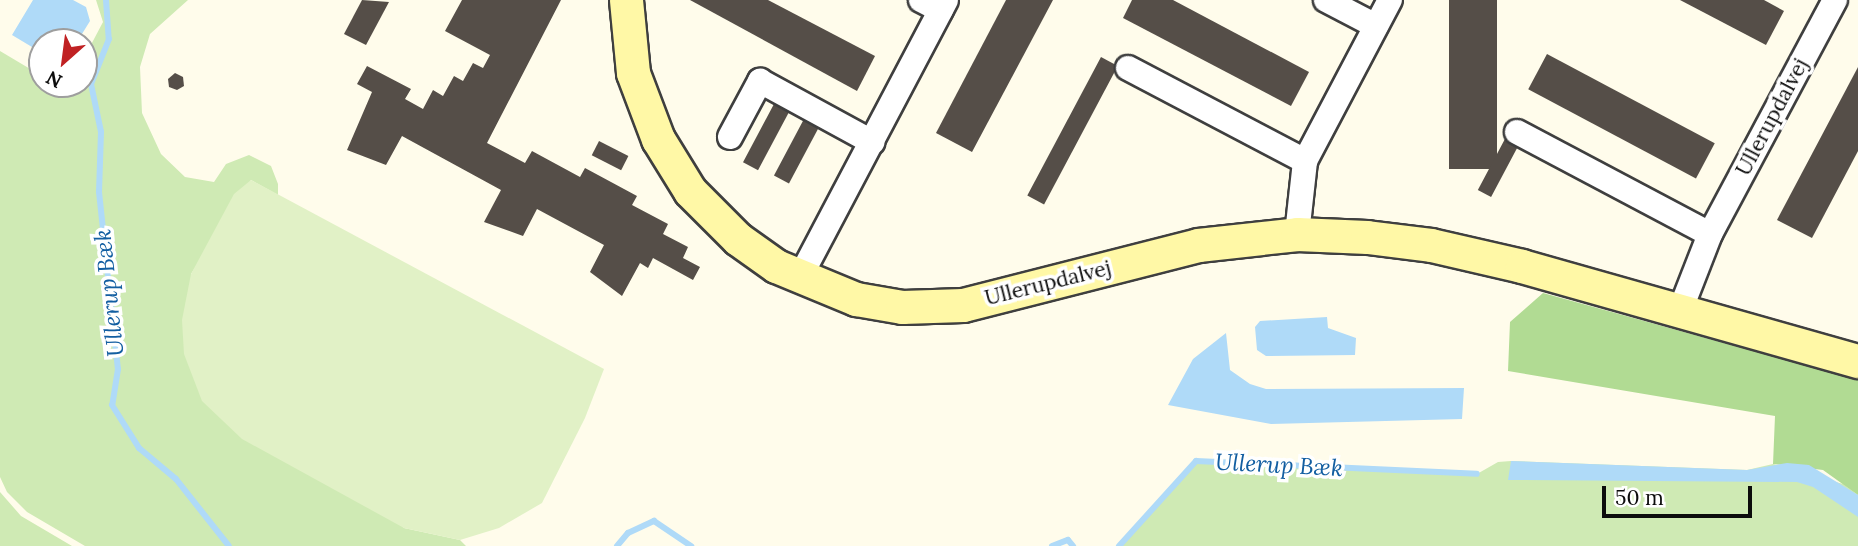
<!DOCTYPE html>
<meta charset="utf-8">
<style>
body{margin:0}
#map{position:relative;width:1858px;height:546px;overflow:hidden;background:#fffceb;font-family:Lora,serif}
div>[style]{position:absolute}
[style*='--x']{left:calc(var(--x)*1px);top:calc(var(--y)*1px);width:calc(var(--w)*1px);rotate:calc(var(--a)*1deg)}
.green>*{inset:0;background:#cfeab4}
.forest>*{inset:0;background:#b1db93}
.pitch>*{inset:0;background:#e1f1c6}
.water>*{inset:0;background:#afdaf8}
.stream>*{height:6px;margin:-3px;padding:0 3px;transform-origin:3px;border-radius:3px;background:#afdaf8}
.building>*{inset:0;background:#554e48;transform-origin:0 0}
.roads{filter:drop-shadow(2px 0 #3f3f3f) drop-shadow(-2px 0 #3f3f3f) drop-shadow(0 2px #3f3f3f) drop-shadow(0 -2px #3f3f3f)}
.street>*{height:24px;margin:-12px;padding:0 12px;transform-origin:12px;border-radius:12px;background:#fff}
.secondary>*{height:33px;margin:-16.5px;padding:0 16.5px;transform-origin:16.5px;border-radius:16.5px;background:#fff8a6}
span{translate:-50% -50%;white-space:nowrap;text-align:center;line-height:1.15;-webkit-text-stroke:7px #fff;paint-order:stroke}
.street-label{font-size:21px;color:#0c0c0c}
.water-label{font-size:23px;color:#125ea1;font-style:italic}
.north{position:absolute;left:28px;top:28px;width:70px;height:70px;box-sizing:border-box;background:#fff;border:2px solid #9e9e9e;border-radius:50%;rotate:208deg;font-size:19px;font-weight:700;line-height:28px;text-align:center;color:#0c0c0c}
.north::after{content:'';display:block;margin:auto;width:24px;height:32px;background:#c02123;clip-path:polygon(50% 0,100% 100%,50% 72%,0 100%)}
.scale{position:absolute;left:1602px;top:486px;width:150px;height:32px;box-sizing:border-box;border:4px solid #0c0c0c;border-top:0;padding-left:9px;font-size:21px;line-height:24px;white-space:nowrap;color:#0c0c0c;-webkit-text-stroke:5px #fff;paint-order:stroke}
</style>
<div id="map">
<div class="green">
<i style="clip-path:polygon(96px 0,188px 0,150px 34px,140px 67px,142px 113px,161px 154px,185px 177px,214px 182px,226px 164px,249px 155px,271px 166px,278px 184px,278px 195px,251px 180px,191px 274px,404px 528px,460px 540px,466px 546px,85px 546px,27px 512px,7px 492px,0 477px,0 51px,42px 76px,42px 84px,66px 89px,70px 84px,84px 84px,84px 58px,103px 22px)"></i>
<i style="clip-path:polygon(1196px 461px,1477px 474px,1498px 462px,1511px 461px,1747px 470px,1773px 464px,1843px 484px,1858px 495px,1858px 546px,1119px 546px)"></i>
<i style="clip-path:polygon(0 492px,21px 516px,72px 546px,0 546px)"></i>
</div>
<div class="forest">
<i style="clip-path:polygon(1543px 293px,1858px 380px,1858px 495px,1823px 470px,1773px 464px,1775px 416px,1508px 371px,1510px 322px)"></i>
</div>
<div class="pitch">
<i style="clip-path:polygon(251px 180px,604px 369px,585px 418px,542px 503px,499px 528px,460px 540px,404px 528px,242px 439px,202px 401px,184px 354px,182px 320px,191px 274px,234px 194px)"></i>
</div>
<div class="water">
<i style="clip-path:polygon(33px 0,73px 0,86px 7px,90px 21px,77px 42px,42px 42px,42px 53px,12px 35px)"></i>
<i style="clip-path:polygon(1327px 317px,1328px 328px,1356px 338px,1355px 355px,1266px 356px,1257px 350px,1255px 327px,1260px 321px)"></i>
<i style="clip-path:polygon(1226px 333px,1230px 370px,1250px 384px,1266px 389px,1464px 388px,1462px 419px,1271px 424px,1168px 405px,1193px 359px)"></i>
<i style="clip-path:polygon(1511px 461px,1747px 470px,1787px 463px,1809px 465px,1858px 495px,1858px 517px,1813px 487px,1797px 482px,1508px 480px)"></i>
</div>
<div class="stream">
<i style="--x:106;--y:0;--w:39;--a:86"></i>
<i style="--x:109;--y:39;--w:48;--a:111.8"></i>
<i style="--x:91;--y:84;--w:49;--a:78.2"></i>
<i style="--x:101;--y:132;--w:60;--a:91.9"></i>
<i style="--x:99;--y:192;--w:178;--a:83.9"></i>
<i style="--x:118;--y:369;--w:36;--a:99"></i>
<i style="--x:112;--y:405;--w:51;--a:57.9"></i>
<i style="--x:139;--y:448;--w:48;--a:40"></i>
<i style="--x:176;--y:479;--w:85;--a:51.7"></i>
<i style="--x:617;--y:546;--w:17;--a:-50"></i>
<i style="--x:628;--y:533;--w:29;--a:-25"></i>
<i style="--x:654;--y:521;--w:45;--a:34"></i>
<i style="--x:1052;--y:546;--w:17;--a:-21"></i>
<i style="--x:1068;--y:540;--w:8;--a:50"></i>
<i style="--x:1119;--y:546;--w:115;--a:-47.8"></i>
<i style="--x:1196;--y:461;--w:281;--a:2.6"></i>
</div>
<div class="building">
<i style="clip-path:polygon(362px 0,389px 2px,366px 45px,344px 34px)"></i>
<i style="clip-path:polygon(462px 0,561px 0,487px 143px,525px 163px,532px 151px,580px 177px,585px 168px,637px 196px,632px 205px,668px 224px,663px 234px,688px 247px,683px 258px,700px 267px,693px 280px,653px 258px,648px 268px,640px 263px,622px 296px,590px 272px,604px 245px,537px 209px,523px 236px,484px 222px,501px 190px,402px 136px,386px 165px,347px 150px,372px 92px,357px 84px,367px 66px,411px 89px,405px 99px,423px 109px,433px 90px,443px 96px,454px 76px,463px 81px,473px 63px,483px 68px,490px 55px,445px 31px)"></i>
<i style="clip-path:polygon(690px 0,768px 0,875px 56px,857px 91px)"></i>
<i style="clip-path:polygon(1006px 0,1053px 0,972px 152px,936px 133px)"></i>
<i style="clip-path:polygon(1132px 0,1173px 0,1309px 72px,1291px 106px,1123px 18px)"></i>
<i style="left:1449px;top:0;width:48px;height:169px"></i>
<i style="clip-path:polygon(1680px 0,1764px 0,1784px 11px,1766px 45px)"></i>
<i style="left:1547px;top:54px;width:190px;height:40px;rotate:28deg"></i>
<i style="left:1101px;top:57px;width:19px;height:157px;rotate:28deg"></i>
<i style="clip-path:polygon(1858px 67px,1858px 151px,1812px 238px,1777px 220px)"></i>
<i style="clip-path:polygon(175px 73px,183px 77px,184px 86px,177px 90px,169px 87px,168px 79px)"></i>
<i style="left:774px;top:104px;width:17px;height:66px;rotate:28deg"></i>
<i style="left:804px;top:119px;width:17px;height:64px;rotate:28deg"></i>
<i style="left:1506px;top:137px;width:15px;height:60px;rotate:28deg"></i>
<i style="left:599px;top:141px;width:33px;height:16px;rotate:27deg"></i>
</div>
<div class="roads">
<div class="street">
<i style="--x:921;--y:0;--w:22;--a:27"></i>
<i style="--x:1326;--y:0;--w:56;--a:27.5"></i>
<i style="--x:1128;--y:68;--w:200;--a:27.7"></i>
<i style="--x:1517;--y:132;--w:218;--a:27.9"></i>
<i style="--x:730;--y:137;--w:64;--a:-61.8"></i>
<i style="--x:760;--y:81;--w:128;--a:28.6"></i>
<i style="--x:1297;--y:234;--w:73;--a:-83.7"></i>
<i style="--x:1305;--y:161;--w:182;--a:-62.2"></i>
<i style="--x:799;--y:279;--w:315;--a:-62.2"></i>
<i style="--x:1680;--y:311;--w:83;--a:-68.7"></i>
<i style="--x:1710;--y:234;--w:265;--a:-61.9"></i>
</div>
<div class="secondary">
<i style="--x:626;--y:0;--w:73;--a:84.5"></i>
<i style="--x:633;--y:73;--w:71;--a:69.3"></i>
<i style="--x:658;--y:139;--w:61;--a:58.4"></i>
<i style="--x:690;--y:191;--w:68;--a:45"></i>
<i style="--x:738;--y:239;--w:47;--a:35.4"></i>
<i style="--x:776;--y:266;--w:87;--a:22.4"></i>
<i style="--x:856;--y:299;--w:47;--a:9.9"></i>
<i style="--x:902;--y:307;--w:61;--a:-1.9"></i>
<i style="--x:963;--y:305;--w:243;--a:-14.3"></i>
<i style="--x:1198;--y:245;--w:100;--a:-6.3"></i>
<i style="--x:1297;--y:234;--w:70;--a:2.5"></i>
<i style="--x:1367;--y:237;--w:64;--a:7.1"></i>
<i style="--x:1431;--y:245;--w:93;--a:13"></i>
<i style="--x:1522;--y:266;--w:349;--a:15.8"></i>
</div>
</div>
<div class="street-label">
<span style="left:1772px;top:117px;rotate:-62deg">Ullerupdalvej</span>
<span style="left:1048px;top:283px;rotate:-14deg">Ullerupdalvej</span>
</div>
<div class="water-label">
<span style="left:109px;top:293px;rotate:-96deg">Ullerup Bæk</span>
<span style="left:1279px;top:465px;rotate:3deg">Ullerup Bæk</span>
</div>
<div class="north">N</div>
<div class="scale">50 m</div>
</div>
